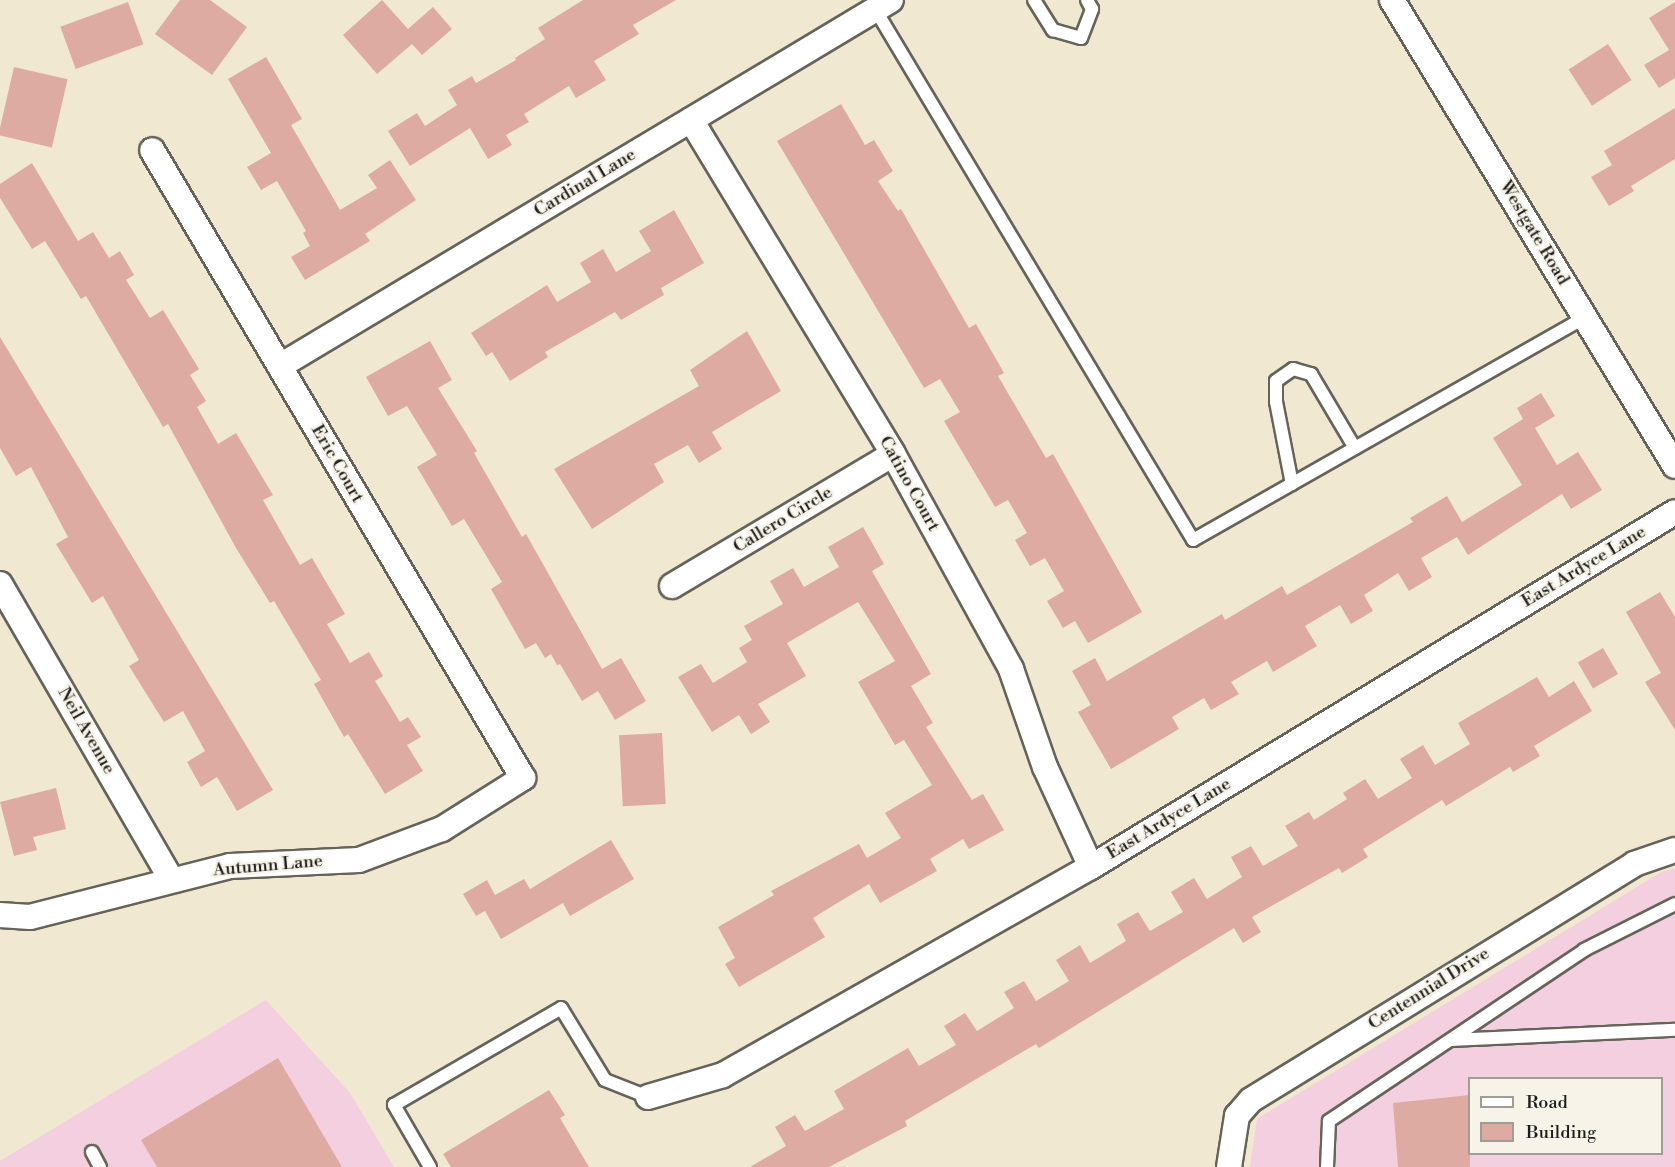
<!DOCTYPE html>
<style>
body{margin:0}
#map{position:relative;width:1675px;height:1167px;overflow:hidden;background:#f0e8d0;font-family:"Libre Bodoni",serif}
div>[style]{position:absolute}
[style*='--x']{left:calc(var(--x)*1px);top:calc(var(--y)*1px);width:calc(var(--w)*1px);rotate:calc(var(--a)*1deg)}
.built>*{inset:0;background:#f3cfe0}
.building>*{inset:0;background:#deaba3;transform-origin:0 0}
.roads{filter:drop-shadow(2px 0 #66635b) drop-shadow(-2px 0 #66635b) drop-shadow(0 2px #66635b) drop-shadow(0 -2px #66635b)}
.lane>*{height:12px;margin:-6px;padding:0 6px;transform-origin:6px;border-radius:6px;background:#fff}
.street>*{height:24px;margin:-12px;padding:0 12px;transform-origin:12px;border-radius:12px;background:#fff}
span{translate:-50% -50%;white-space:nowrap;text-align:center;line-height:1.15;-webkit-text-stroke:4.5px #f7f3e8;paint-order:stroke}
.street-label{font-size:18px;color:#1c1c1c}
.legend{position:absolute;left:1468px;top:1077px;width:195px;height:78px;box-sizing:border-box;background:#f7f3e8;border:2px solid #9f9d96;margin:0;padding:8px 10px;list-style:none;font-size:18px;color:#1c1c1c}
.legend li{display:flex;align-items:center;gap:12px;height:30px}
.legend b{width:30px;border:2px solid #9f9d96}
</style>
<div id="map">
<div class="built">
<i style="clip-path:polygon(evenodd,1675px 869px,1675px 1167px,1250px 1167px,1257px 1119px,1663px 871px,1675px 869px,1470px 1078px,1662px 1078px,1662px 1154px,1470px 1154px,1470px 1078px)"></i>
<i style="clip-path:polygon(266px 1000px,350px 1093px,394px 1167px,0 1167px,0 1161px)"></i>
</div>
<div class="building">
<i style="clip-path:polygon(180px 0,210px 0,247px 27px,212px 75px,155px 34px)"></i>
<i style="clip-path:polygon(382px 0,408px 29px,433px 7px,452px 29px,422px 55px,412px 44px,377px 74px,343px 35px)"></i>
<i style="clip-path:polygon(583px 0,676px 0,633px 25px,639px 34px,594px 61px,606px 80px,576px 98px,569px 86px,524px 114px,529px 122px,506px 135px,512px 145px,488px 159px,470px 128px,410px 166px,388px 131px,417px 113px,425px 126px,457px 105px,448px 90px,472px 76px,476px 83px,516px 60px,515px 58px,545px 39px,538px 28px)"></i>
<i style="left:128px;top:2px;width:45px;height:72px;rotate:70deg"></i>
<i style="clip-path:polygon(1675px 2px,1675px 78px,1659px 88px,1644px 65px,1669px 50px,1649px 18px)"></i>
<i style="left:1608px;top:44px;width:43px;height:47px;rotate:57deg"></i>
<i style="clip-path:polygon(266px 57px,302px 119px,291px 125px,340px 210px,377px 188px,368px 175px,390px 160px,416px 200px,365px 234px,370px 241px,305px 280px,291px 257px,310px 246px,303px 233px,306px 231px,277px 181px,261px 190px,247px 167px,271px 153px,228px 79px)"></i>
<i style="left:14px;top:67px;width:55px;height:70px;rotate:13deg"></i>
<i style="clip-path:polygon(841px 104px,865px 145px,874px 140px,893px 171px,878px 181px,898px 211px,901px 209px,969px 328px,976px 324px,1004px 373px,998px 376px,1046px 458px,1053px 454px,1142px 612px,1088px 643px,1075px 621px,1063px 628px,1047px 601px,1064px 591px,1045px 558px,1030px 566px,1015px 540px,1027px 533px,1008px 500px,995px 507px,944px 421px,960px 412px,940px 379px,924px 388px,777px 141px)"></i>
<i style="clip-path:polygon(1675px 108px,1675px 159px,1631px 186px,1634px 191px,1609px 206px,1591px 177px,1612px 165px,1604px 151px)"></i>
<i style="clip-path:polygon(32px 163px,78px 241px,93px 232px,109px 258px,120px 251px,134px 275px,126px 280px,150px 318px,163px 310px,199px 369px,190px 375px,206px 401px,197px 407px,218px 444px,236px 433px,273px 495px,263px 500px,300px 565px,312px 558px,345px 614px,327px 624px,350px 663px,369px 652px,383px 676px,375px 681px,400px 722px,408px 717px,421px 737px,407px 745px,423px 771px,385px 794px,348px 734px,344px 737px,314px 684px,321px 680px,274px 601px,270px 603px,236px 548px,168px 424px,163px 427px,86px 296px,81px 299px,45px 241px,32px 249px,0 198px,0 184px)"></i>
<i style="clip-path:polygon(674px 210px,704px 263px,661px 288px,664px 295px,621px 320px,615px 312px,545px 352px,548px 357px,510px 381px,492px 352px,486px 356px,471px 333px,547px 285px,557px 302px,591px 282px,580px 263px,603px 249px,616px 272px,651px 251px,639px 231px)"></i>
<i style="clip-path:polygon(747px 331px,781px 391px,712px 432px,722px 449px,699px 463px,688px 445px,654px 464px,664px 482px,592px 529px,554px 469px,699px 386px,690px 370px)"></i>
<i style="clip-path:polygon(0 337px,273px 790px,237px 811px,217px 777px,201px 787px,187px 762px,205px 751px,183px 711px,164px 722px,129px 666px,139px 660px,103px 596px,92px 603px,56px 544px,68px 537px,31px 467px,16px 476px,0 448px)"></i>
<i style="clip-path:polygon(430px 341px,452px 380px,438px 388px,477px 451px,474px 453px,522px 537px,526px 534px,602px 669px,621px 658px,646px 701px,615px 720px,598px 691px,582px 701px,560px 664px,557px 665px,551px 654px,545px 658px,536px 643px,525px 649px,491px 589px,502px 582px,464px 519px,452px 526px,417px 467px,437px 455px,407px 406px,388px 416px,366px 377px)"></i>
<i style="clip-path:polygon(1541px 393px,1555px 416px,1535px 428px,1557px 465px,1578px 452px,1602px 490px,1571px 509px,1562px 494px,1468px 555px,1457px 537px,1421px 558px,1432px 577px,1409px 591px,1398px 573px,1364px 595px,1373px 611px,1351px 624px,1340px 605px,1305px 626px,1317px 646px,1273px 672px,1267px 661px,1231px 682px,1239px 694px,1211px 710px,1204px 698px,1172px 717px,1179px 729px,1111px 769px,1078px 712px,1091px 705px,1072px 671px,1095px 658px,1107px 681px,1222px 614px,1225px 620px,1282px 586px,1287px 595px,1413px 522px,1410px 518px,1447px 496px,1462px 522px,1522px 485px,1493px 438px,1523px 419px,1517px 408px)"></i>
<i style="clip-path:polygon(863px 527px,884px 564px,872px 571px,931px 674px,911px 686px,933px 723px,926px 727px,972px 800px,983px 794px,1004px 830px,969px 849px,963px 839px,930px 859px,937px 871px,880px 903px,869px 884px,834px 905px,813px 918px,825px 937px,739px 987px,725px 964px,735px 958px,718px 927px,774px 895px,771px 891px,859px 844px,867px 858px,901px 838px,885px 813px,932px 785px,904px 740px,895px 745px,858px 682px,895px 661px,858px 602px,787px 643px,806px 676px,758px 704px,770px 722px,751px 734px,739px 715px,712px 732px,678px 677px,701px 664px,713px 683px,747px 662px,739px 648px,752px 640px,744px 626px,783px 604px,770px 581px,793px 568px,804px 587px,839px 567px,828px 547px)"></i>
<i style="clip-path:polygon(1660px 592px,1675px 617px,1675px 730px,1645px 682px,1661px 673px,1626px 612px)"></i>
<i style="left:1603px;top:648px;width:30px;height:29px;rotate:60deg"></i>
<i style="clip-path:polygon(1537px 677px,1549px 697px,1574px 681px,1592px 711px,1534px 746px,1540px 756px,1513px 772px,1510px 767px,1446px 806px,1442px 800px,1363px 849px,1368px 857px,1342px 873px,1339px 868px,1252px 917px,1261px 932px,1243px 943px,1234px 928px,1039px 1048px,1036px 1044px,905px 1121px,907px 1126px,829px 1167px,750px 1167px,786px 1146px,775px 1127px,795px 1115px,805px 1131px,844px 1109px,834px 1091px,908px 1048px,919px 1066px,956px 1045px,944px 1026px,965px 1013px,977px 1031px,1014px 1008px,1004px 992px,1024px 981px,1036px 1001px,1069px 981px,1056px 960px,1080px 945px,1090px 963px,1126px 941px,1117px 924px,1138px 912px,1150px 931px,1183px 912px,1171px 892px,1194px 878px,1207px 899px,1242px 877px,1231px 857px,1251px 846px,1263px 866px,1298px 846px,1285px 826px,1309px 812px,1314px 820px,1347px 799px,1343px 793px,1365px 779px,1378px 799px,1412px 778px,1400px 759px,1423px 745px,1435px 765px,1470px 744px,1458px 723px)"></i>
<i style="left:662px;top:733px;width:71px;height:43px;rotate:87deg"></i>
<i style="clip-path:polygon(56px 788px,66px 829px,33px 837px,37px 850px,14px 856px,0 802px)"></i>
<i style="clip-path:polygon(611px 840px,634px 879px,570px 916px,563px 903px,501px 939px,485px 911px,476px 916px,463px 894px,487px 880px,495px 895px,524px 879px,530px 889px)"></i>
<i style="clip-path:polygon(278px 1058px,342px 1167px,157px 1167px,141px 1140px)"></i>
<i style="clip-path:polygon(549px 1090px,565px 1115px,560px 1118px,589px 1167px,451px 1167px,443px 1154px)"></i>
<i style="clip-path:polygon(1470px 1095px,1470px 1167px,1398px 1167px,1393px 1103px)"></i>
</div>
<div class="roads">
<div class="lane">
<i style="--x:1034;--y:0;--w:36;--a:58"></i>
<i style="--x:1053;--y:30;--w:29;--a:16"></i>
<i style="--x:1081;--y:38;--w:31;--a:-69"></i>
<i style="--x:1092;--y:9;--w:10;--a:-119"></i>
<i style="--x:875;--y:9;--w:619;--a:59.08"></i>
<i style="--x:1193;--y:540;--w:451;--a:-29.6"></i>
<i style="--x:1292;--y:484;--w:84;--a:-101"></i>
<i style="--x:1276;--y:402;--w:21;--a:-90"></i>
<i style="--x:1276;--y:381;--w:21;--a:-35"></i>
<i style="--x:1293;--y:369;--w:19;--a:16"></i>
<i style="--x:1311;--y:374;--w:86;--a:59.3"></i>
<i style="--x:1451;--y:1040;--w:224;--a:-2.6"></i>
<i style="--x:92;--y:1152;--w:17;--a:62"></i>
<i style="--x:430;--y:1167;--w:72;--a:-120.1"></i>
<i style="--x:394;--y:1105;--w:193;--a:-30.1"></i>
<i style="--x:561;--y:1008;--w:84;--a:58.6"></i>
<i style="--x:605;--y:1080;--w:46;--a:21.6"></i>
<i style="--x:1327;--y:1167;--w:46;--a:-87.5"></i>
<i style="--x:1329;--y:1121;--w:307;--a:-33.8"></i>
<i style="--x:1584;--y:950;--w:102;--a:-26.8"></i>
</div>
<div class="street">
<i style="--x:1392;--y:0;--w:545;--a:58.73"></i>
<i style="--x:691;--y:120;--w:390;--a:58.8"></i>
<i style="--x:893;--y:454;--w:245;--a:61.2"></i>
<i style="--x:1011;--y:669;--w:104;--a:70.9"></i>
<i style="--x:1045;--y:767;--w:110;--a:65.3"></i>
<i style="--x:280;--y:366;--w:712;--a:-30.92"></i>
<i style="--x:0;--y:584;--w:341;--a:59.9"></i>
<i style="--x:672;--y:586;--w:257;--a:-30.8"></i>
<i style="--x:0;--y:915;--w:30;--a:4"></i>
<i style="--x:30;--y:917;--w:206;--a:-14.3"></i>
<i style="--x:230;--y:866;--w:129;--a:-2.7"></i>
<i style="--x:359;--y:860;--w:89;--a:-20.5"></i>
<i style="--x:442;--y:829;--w:96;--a:-32.2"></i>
<i style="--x:523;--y:778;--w:729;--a:-120.57"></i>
<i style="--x:648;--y:1097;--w:78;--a:-16.3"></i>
<i style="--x:723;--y:1075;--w:423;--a:-29.5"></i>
<i style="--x:1091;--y:867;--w:683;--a:-31.29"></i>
<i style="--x:1229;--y:1167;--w:52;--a:-81.1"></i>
<i style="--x:1237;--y:1116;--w:21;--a:-49"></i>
<i style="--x:1251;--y:1100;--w:450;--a:-31.6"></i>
<i style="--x:1634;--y:864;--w:43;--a:-18.9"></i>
</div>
</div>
<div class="street-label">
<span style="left:585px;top:183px;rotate:-31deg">Cardinal Lane</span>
<span style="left:1534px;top:233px;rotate:59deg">Westgate Road</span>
<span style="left:337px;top:464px;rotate:60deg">Eric Court</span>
<span style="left:909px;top:484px;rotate:61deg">Catino Court</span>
<span style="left:783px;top:520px;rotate:-31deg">Callero Circle</span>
<span style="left:1584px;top:567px;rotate:-31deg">East Ardyce Lane</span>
<span style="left:86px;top:731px;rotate:60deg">Neil Avenue</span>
<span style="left:1169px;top:819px;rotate:-31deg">East Ardyce Lane</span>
<span style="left:268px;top:866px;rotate:-5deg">Autumn Lane</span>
<span style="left:1429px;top:989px;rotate:-32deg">Centennial Drive</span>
</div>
<ul class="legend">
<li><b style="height:8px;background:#fff"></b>Road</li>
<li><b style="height:16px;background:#deaba3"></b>Building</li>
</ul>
</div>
